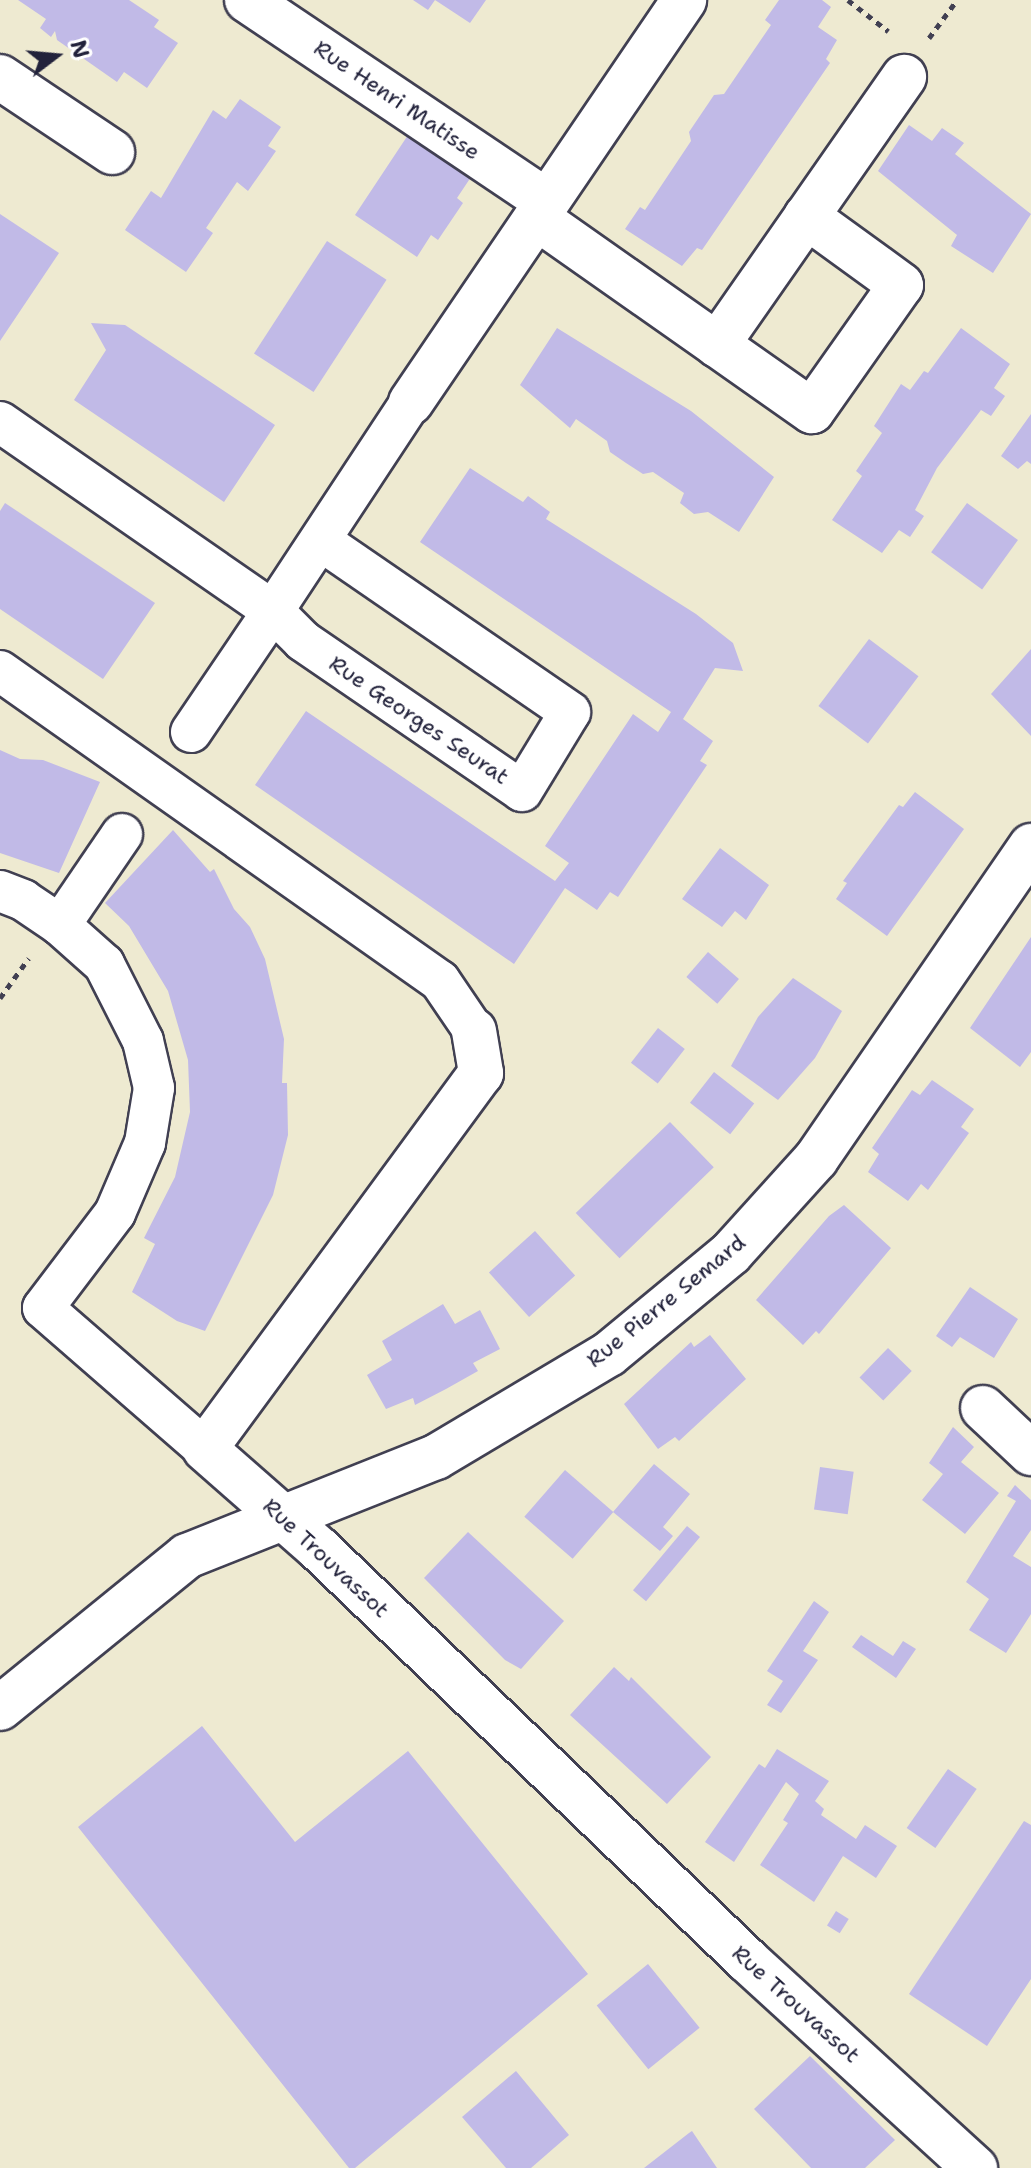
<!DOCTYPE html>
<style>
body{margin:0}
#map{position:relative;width:1031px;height:2168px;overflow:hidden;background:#eeead1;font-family:"Shantell Sans",sans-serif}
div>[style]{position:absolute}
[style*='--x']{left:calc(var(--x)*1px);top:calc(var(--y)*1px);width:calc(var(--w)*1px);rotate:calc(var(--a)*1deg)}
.building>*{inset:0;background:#c1bae7;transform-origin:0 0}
.path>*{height:5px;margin-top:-2.5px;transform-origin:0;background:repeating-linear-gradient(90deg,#414052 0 6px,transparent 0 12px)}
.roads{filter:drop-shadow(2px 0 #414052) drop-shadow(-2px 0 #414052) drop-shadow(0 2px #414052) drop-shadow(0 -2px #414052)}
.pedestrian>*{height:40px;margin:-20px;padding:0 20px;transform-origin:20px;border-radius:20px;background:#fff}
.minor>*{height:44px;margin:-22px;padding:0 22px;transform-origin:22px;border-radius:22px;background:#fff}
span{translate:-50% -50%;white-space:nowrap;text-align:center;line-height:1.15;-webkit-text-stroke:7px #fff;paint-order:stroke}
.street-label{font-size:22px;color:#22223b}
.north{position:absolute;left:16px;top:16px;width:80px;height:80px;-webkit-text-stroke:6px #fff;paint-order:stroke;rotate:74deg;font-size:22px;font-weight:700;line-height:32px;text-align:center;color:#22223b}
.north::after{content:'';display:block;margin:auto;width:28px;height:36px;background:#22223b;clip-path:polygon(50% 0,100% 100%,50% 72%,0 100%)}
</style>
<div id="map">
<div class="building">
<i style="clip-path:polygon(18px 0,129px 0,159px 20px,154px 27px,178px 43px,147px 88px,124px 72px,117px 82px,57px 40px,55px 31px,51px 37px,40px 28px,46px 19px)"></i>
<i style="clip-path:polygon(413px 0,486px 0,470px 23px,435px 0,428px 10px)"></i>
<i style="clip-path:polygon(779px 0,822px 0,831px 7px,818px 27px,837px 40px,826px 59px,830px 63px,702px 250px,697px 248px,682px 266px,625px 229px,640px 207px,645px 210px,691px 141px,689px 132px,714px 95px,724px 94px,771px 25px,765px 20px)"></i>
<i style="clip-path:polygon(240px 99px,281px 127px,268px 146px,276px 151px,248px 191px,237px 182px,206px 228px,213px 233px,186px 272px,125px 230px,151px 191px,161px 198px,213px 110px,226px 119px)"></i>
<i style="clip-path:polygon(909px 125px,932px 141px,942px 128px,964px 143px,955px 154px,1031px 214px,993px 273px,951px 246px,957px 235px,878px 171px)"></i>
<i style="clip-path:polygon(408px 135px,471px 177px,457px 198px,463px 203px,438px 240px,431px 235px,417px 257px,355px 215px)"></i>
<i style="clip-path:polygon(0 214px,59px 253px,0 341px)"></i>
<i style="left:327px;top:241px;width:71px;height:134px;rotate:33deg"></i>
<i style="clip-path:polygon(91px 323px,125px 325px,275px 425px,224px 502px,74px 400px,106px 350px)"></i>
<i style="clip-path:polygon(557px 328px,691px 411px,774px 477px,739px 532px,708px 512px,694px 514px,680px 503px,684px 493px,653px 472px,643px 474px,626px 463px,610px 452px,607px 441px,576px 419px,570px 428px,520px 385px)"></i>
<i style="clip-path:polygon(961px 328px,1010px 364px,994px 388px,1005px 396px,991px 416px,981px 410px,937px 468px,915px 510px,924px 516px,910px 537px,899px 530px,882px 553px,832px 520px,862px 476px,856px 471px,882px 433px,874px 426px,901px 384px,910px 390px,924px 371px,928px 373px)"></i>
<i style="clip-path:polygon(1031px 414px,1031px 464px,1027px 461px,1018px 469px,1001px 456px)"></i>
<i style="clip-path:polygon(470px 468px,523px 502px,528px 496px,550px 512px,546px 519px,696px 614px,733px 643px,743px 671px,715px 668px,683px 719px,713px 741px,700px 761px,707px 765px,618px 897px,610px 892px,597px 910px,565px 888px,514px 964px,255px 785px,306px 711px,555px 881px,569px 863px,545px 846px,633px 714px,658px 732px,671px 712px,420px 542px)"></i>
<i style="clip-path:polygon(5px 503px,155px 603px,103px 679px,0 609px,0 511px)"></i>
<i style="left:967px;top:503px;width:63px;height:61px;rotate:36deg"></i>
<i style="left:869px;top:639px;width:62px;height:84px;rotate:37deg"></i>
<i style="clip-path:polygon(1031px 649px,1031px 736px,991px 694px)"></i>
<i style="clip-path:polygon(0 750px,20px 759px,43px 760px,100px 782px,59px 873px,0 853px)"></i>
<i style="clip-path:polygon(915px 792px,964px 829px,887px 936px,836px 899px,847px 883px,843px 881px,899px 805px,903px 807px)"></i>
<i style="clip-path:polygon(173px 830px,210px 872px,214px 869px,234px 909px,250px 927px,265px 959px,284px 1039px,282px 1083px,287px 1083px,288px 1135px,273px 1195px,205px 1331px,177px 1321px,132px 1292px,155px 1244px,144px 1238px,175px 1177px,190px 1112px,188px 1060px,168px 991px,129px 926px,105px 903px)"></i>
<i style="clip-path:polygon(720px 848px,769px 885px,746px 920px,735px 911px,722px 927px,682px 899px)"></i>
<i style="clip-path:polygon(1031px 937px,1031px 1052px,1020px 1067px,970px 1028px)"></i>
<i style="left:708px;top:952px;width:41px;height:33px;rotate:41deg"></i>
<i style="clip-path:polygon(793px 978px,842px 1011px,815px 1058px,778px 1100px,731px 1066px,758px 1017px)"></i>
<i style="left:658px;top:1028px;width:34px;height:44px;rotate:38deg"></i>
<i style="left:714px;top:1072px;width:51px;height:39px;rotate:38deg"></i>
<i style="clip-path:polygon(932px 1080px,974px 1109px,961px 1127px,969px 1133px,928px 1190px,921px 1184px,908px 1201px,868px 1172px,879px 1154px,872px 1148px,912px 1090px,920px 1095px)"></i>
<i style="left:670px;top:1122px;width:63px;height:131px;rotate:46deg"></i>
<i style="clip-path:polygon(844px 1205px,891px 1248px,819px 1334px,816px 1331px,803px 1345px,756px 1300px,829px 1216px)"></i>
<i style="left:535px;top:1231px;width:60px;height:62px;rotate:48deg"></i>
<i style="clip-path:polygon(970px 1287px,1018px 1319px,994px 1358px,960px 1337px,952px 1347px,936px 1336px)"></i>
<i style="clip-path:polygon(443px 1304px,455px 1324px,480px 1310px,500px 1349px,473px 1363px,478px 1371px,446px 1389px,415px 1405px,413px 1398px,386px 1409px,367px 1375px,392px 1360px,382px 1341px)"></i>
<i style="clip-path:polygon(710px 1335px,746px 1379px,679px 1441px,675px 1437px,658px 1449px,624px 1404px,691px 1342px,694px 1347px)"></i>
<i style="left:888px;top:1348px;width:33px;height:41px;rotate:44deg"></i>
<i style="clip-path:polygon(953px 1427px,974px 1447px,961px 1462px,999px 1493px,965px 1534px,922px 1500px,943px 1474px,929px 1463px)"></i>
<i style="clip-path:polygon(654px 1464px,690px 1494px,663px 1527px,673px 1536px,660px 1551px,613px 1512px)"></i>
<i style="left:820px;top:1467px;width:34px;height:43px;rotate:8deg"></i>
<i style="left:565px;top:1470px;width:64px;height:62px;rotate:41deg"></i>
<i style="clip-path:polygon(1015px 1485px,1031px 1500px,1031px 1530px,1013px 1556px,1031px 1567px,1031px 1614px,1006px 1653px,969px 1630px,989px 1599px,966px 1582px,1016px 1501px,1007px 1496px)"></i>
<i style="left:687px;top:1526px;width:17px;height:84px;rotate:40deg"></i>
<i style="clip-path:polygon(468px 1532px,564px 1621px,521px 1669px,505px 1660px,424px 1578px)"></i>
<i style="clip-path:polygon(814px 1601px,829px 1612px,803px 1651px,818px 1660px,781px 1713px,767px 1705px,783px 1681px,767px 1671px)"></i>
<i style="clip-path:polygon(861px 1635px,893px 1656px,903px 1641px,916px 1649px,896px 1678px,852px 1647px)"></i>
<i style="clip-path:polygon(614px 1667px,629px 1681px,631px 1677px,711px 1757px,667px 1804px,570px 1715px)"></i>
<i style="clip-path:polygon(202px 1726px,295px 1842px,408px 1751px,588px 1974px,355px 2168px,349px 2168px,78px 1827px)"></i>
<i style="clip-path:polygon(777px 1749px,829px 1781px,815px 1801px,824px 1809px,821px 1815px,856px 1839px,865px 1825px,897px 1846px,876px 1878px,843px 1856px,814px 1902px,760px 1865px,788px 1823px,783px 1820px,799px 1794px,786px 1782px,734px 1862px,705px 1842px,759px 1764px,765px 1768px)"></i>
<i style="left:948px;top:1769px;width:35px;height:72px;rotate:35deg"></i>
<i style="clip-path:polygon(1024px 1821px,1031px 1825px,1031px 1979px,987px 2046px,909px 1994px)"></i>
<i style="left:836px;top:1911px;width:15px;height:17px;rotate:32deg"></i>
<i style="left:648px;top:1964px;width:82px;height:66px;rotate:51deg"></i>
<i style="clip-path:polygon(810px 2056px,895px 2140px,865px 2168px,811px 2168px,754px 2109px)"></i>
<i style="clip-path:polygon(516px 2071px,569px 2135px,531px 2168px,506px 2168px,462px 2117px)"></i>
<i style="clip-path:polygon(692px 2131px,717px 2168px,644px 2168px,689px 2133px)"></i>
</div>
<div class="path">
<i style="--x:848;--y:0;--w:51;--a:37.8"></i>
<i style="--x:929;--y:38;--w:47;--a:-53.6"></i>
<i style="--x:0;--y:998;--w:49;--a:-54.1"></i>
</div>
<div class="roads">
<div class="pedestrian">
<i style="--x:0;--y:422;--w:332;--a:34.7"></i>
<i style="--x:273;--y:611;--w:250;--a:-56.6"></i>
<i style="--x:0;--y:671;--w:538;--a:35.17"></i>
<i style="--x:440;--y:981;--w:60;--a:55.8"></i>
<i style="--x:191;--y:732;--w:146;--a:-55.9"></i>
<i style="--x:273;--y:611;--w:42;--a:45"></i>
<i style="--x:303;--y:641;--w:265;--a:34.4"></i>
<i style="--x:522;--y:791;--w:92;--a:-58.7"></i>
<i style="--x:570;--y:712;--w:302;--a:-145.5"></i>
<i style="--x:0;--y:891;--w:25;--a:21"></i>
<i style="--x:23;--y:900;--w:45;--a:34"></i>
<i style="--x:60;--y:925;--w:59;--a:41.6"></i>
<i style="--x:104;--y:964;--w:86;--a:63.1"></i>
<i style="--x:143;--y:1041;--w:48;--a:76.8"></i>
<i style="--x:154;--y:1088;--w:56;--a:99.3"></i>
<i style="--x:145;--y:1143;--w:76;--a:113.2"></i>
<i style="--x:115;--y:1213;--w:119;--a:127.2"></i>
<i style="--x:43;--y:1308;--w:215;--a:41"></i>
<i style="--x:60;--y:925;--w:110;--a:-55.7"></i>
</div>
<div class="minor">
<i style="--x:247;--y:0;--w:360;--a:33.9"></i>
<i style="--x:0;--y:77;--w:135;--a:33.8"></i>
<i style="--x:537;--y:218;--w:336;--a:35.1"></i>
<i style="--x:812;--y:411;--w:154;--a:-54.8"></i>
<i style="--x:901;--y:285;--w:117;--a:-144"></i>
<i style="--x:717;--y:345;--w:327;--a:-55.1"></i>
<i style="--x:411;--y:402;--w:486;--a:-55.8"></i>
<i style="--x:474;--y:1031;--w:43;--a:80.5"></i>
<i style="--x:481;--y:1073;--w:466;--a:126.3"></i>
<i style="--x:205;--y:1449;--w:152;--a:41.3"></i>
<i style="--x:319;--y:1549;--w:593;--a:43.84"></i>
<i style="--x:747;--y:1960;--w:309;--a:42.4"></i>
<i style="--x:983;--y:1408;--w:66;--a:43.2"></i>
<i style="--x:0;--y:1708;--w:241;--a:-39.1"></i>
<i style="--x:187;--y:1556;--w:268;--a:-21.7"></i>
<i style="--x:436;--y:1457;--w:201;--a:-30.8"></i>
<i style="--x:609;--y:1354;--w:158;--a:-39.6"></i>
<i style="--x:731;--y:1253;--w:127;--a:-47.9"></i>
<i style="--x:816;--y:1159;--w:380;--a:-55.5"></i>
</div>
</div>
<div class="street-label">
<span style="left:397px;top:100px;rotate:34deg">Rue Henri Matisse</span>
<span style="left:419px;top:720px;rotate:34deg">Rue Georges Seurat</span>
<span style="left:666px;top:1301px;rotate:-39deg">Rue Pierre Semard</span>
<span style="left:326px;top:1558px;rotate:43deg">Rue Trouvassot</span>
<span style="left:796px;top:2004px;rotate:42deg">Rue Trouvassot</span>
</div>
<div class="north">N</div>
</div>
